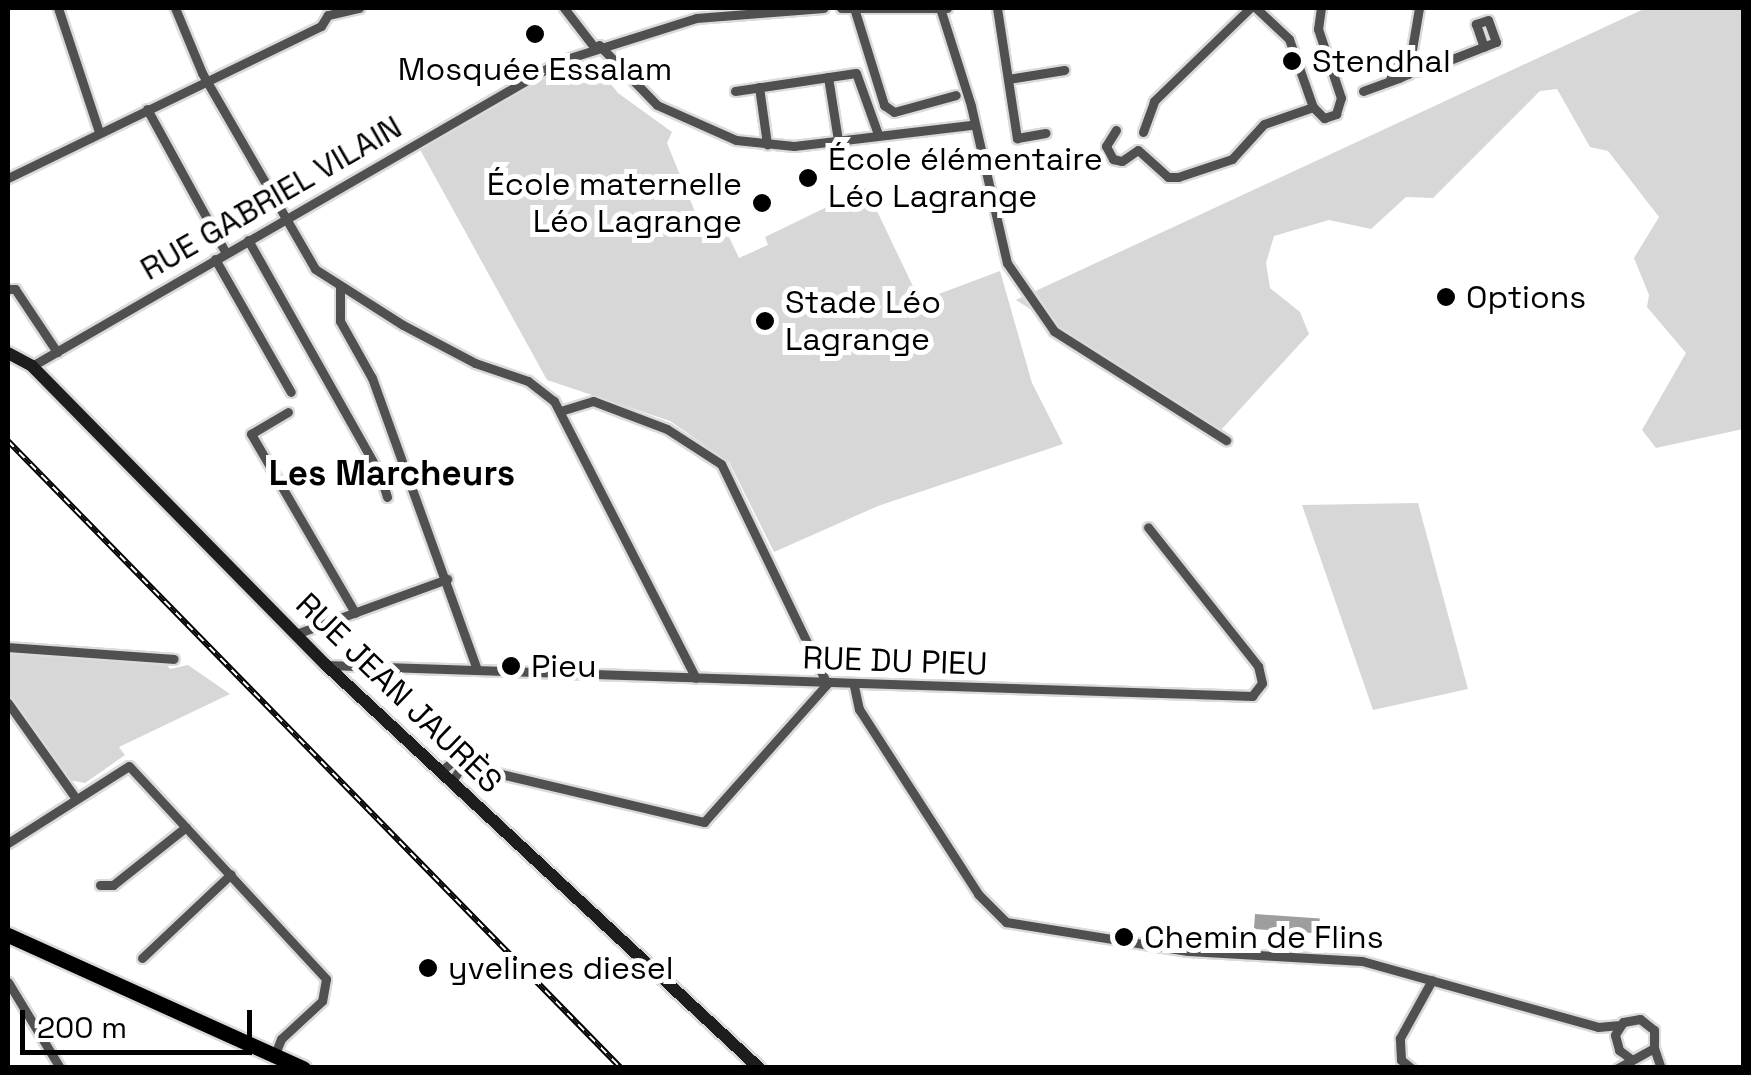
<!DOCTYPE html>
<meta charset="utf-8">
<style>
body{margin:0}
#map{position:relative;width:1751px;height:1075px;overflow:hidden;background:#fff;font-family:"Space Grotesk",sans-serif}
div>[style]{position:absolute}
[style*='--x']{left:calc(var(--x)*1px);top:calc(var(--y)*1px);width:calc(var(--w)*1px);rotate:calc(var(--a)*1deg)}
.green>*{inset:0;background:#d7d7d7}
.water>*{inset:0;background:#9e9e9e;transform-origin:0 0}
.roads{filter:drop-shadow(2px 0 #dbdbdb) drop-shadow(-2px 0 #dbdbdb) drop-shadow(0 2px #dbdbdb) drop-shadow(0 -2px #dbdbdb)}
.minor>*{height:9px;margin:-4.5px;padding:0 4.5px;transform-origin:4.5px;border-radius:4.5px;background:#505050}
.secondary>*{height:12px;margin:-6px;padding:0 6px;transform-origin:6px;border-radius:6px;background:#1d1d1d}
.primary>*{height:15px;margin:-7.5px;padding:0 7.5px;transform-origin:7.5px;border-radius:7.5px;background:#000}
.rail>*{height:6px;margin-top:-3px;transform-origin:0;background:repeating-linear-gradient(90deg,#fff 0 8px,#000 0 16px);box-sizing:border-box;border-block:2px solid #000}
.dots>*{width:28px;height:28px;translate:-50% -50%;box-sizing:border-box;border:5px solid #fff;border-radius:50%}
span{translate:-50% -50%;white-space:nowrap;text-align:center;line-height:1.15;-webkit-text-stroke:10px #fff;paint-order:stroke}
.poi-label{font-size:32px;color:#000}
.left{translate:0 -50%;text-align:left}
.right{translate:-100% -50%;text-align:right}
.street-label{font-size:32px;color:#000}
.neighbourhood-label{font-size:35px;color:#000;font-weight:700}
.frame{position:absolute;inset:0;border:10px solid #000;pointer-events:none}
.scale{position:absolute;left:20px;top:1010px;width:232px;height:45px;box-sizing:border-box;border:5px solid #000;border-top:0;padding-left:12px;font-size:30px;line-height:35px;white-space:nowrap;color:#000;-webkit-text-stroke:8px #fff;paint-order:stroke}
</style>
<div id="map">
<div class="green">
<i style="clip-path:polygon(1646px 8px,1743px 8px,1743px 429px,1656px 448px,1642px 430px,1686px 353px,1647px 307px,1649px 295px,1634px 258px,1659px 217px,1608px 151px,1590px 147px,1557px 89px,1540px 91px,1433px 198px,1406px 197px,1371px 229px,1329px 220px,1274px 236px,1266px 263px,1270px 288px,1300px 312px,1309px 334px,1221px 430px,1016px 300px)"></i>
<i style="clip-path:polygon(579px 59px,598px 68px,618px 93px,672px 132px,667px 143px,704px 234px,729px 237px,739px 258px,768px 245px,765px 237px,866px 188px,920px 301px,1000px 271px,1032px 383px,1063px 444px,878px 506px,774px 552px,729px 462px,670px 421px,547px 380px,418px 146px)"></i>
<i style="clip-path:polygon(1418px 503px,1468px 689px,1373px 710px,1302px 505px)"></i>
<i style="clip-path:polygon(8px 652px,166px 664px,170px 669px,188px 665px,230px 694px,119px 747px,125px 755px,85px 783px,69px 780px,8px 695px)"></i>
</div>
<div class="water">
<i style="left:1255px;top:914px;width:65px;height:15px;rotate:4deg"></i>
</div>
<div class="roads">
<div class="minor">
<i style="--x:58;--y:8;--w:131;--a:71.7"></i>
<i style="--x:175;--y:8;--w:70;--a:67.4"></i>
<i style="--x:202;--y:73;--w:226;--a:60"></i>
<i style="--x:315;--y:269;--w:104;--a:32.5"></i>
<i style="--x:403;--y:325;--w:81;--a:27.8"></i>
<i style="--x:475;--y:363;--w:56;--a:18.8"></i>
<i style="--x:528;--y:381;--w:33;--a:38"></i>
<i style="--x:554;--y:401;--w:311;--a:62.9"></i>
<i style="--x:564;--y:8;--w:49;--a:52.4"></i>
<i style="--x:841;--y:8;--w:106;--a:0"></i>
<i style="--x:854;--y:8;--w:102;--a:72.8"></i>
<i style="--x:884;--y:105;--w:12;--a:35"></i>
<i style="--x:894;--y:112;--w:64;--a:-15.3"></i>
<i style="--x:940;--y:8;--w:103;--a:72.4"></i>
<i style="--x:971;--y:106;--w:161;--a:77.1"></i>
<i style="--x:1007;--y:263;--w:83;--a:55.3"></i>
<i style="--x:1054;--y:331;--w:204;--a:32.4"></i>
<i style="--x:997;--y:8;--w:132;--a:81.3"></i>
<i style="--x:1017;--y:138;--w:29;--a:-10"></i>
<i style="--x:1256;--y:8;--w:45;--a:43.2"></i>
<i style="--x:1289;--y:39;--w:72;--a:70.6"></i>
<i style="--x:1313;--y:107;--w:16;--a:45"></i>
<i style="--x:1324;--y:118;--w:13;--a:-18"></i>
<i style="--x:1336;--y:114;--w:17;--a:-73"></i>
<i style="--x:1341;--y:98;--w:73;--a:-108.4"></i>
<i style="--x:1318;--y:29;--w:21;--a:-82"></i>
<i style="--x:1419;--y:8;--w:60;--a:99.6"></i>
<i style="--x:1409;--y:67;--w:8;--a:30"></i>
<i style="--x:1416;--y:71;--w:27;--a:-17"></i>
<i style="--x:1442;--y:63;--w:58;--a:-21.3"></i>
<i style="--x:1496;--y:42;--w:23;--a:-110"></i>
<i style="--x:1488;--y:20;--w:13;--a:162"></i>
<i style="--x:1476;--y:24;--w:24;--a:71"></i>
<i style="--x:328;--y:15;--w:32;--a:-13"></i>
<i style="--x:599;--y:45;--w:83;--a:46"></i>
<i style="--x:657;--y:105;--w:86;--a:23.9"></i>
<i style="--x:736;--y:140;--w:58;--a:5.9"></i>
<i style="--x:794;--y:146;--w:178;--a:-6.8"></i>
<i style="--x:828;--y:77;--w:64;--a:81"></i>
<i style="--x:1008;--y:79;--w:57;--a:-9.1"></i>
<i style="--x:759;--y:87;--w:58;--a:82"></i>
<i style="--x:735;--y:91;--w:122;--a:-8.5"></i>
<i style="--x:856;--y:73;--w:65;--a:70.2"></i>
<i style="--x:1363;--y:91;--w:38;--a:-20"></i>
<i style="--x:1399;--y:78;--w:10;--a:-24"></i>
<i style="--x:1408;--y:74;--w:7;--a:-82"></i>
<i style="--x:1409;--y:67;--w:17;--a:180"></i>
<i style="--x:1392;--y:67;--w:14;--a:98"></i>
<i style="--x:147;--y:109;--w:164;--a:61.3"></i>
<i style="--x:1116;--y:130;--w:19;--a:122"></i>
<i style="--x:1106;--y:146;--w:15;--a:62"></i>
<i style="--x:1113;--y:159;--w:9;--a:13"></i>
<i style="--x:1122;--y:161;--w:19;--a:-35"></i>
<i style="--x:1138;--y:150;--w:40;--a:42"></i>
<i style="--x:1168;--y:177;--w:10;--a:0"></i>
<i style="--x:1178;--y:177;--w:57;--a:-18.4"></i>
<i style="--x:1232;--y:159;--w:47;--a:-47.6"></i>
<i style="--x:1264;--y:124;--w:52;--a:-19.1"></i>
<i style="--x:1143;--y:132;--w:33;--a:-70"></i>
<i style="--x:1154;--y:101;--w:134;--a:-44.1"></i>
<i style="--x:8;--y:178;--w:348;--a:-25.9"></i>
<i style="--x:321;--y:26;--w:13;--a:-58"></i>
<i style="--x:248;--y:240;--w:269;--a:60.6"></i>
<i style="--x:380;--y:474;--w:24;--a:73"></i>
<i style="--x:215;--y:259;--w:153;--a:60.3"></i>
<i style="--x:340;--y:288;--w:33;--a:90"></i>
<i style="--x:340;--y:321;--w:65;--a:60.7"></i>
<i style="--x:372;--y:378;--w:307;--a:70.2"></i>
<i style="--x:8;--y:289;--w:7;--a:0"></i>
<i style="--x:15;--y:289;--w:76;--a:56.3"></i>
<i style="--x:32;--y:366;--w:610;--a:-30.01"></i>
<i style="--x:560;--y:61;--w:143;--a:-17.5"></i>
<i style="--x:696;--y:18;--w:128;--a:-4.5"></i>
<i style="--x:288;--y:412;--w:43;--a:149.3"></i>
<i style="--x:251;--y:434;--w:207;--a:59.8"></i>
<i style="--x:296;--y:634;--w:161;--a:-20"></i>
<i style="--x:8;--y:647;--w:166;--a:4.1"></i>
<i style="--x:326;--y:665;--w:927;--a:1.92"></i>
<i style="--x:1252;--y:696;--w:16;--a:-52"></i>
<i style="--x:1262;--y:683;--w:17;--a:-103"></i>
<i style="--x:1258;--y:666;--w:177;--a:-128.4"></i>
<i style="--x:854;--y:686;--w:24;--a:78"></i>
<i style="--x:859;--y:709;--w:220;--a:57.2"></i>
<i style="--x:978;--y:894;--w:40;--a:45"></i>
<i style="--x:1006;--y:922;--w:184;--a:9.1"></i>
<i style="--x:1188;--y:951;--w:174;--a:3.3"></i>
<i style="--x:1362;--y:961;--w:245;--a:15.6"></i>
<i style="--x:1598;--y:1027;--w:22;--a:-5"></i>
<i style="--x:8;--y:703;--w:114;--a:54.6"></i>
<i style="--x:463;--y:765;--w:248;--a:13.3"></i>
<i style="--x:704;--y:822;--w:185;--a:-48.3"></i>
<i style="--x:827;--y:684;--w:244;--a:-115.7"></i>
<i style="--x:721;--y:464;--w:64;--a:-147.1"></i>
<i style="--x:667;--y:429;--w:79;--a:-159.3"></i>
<i style="--x:593;--y:401;--w:34;--a:163"></i>
<i style="--x:440;--y:772;--w:16;--a:-40"></i>
<i style="--x:452;--y:762;--w:11;--a:15"></i>
<i style="--x:463;--y:765;--w:21;--a:125"></i>
<i style="--x:8;--y:843;--w:143;--a:-32.5"></i>
<i style="--x:129;--y:766;--w:290;--a:47.2"></i>
<i style="--x:326;--y:979;--w:22;--a:100"></i>
<i style="--x:322;--y:1001;--w:56;--a:137.2"></i>
<i style="--x:281;--y:1039;--w:16;--a:112"></i>
<i style="--x:100;--y:885;--w:13;--a:0"></i>
<i style="--x:113;--y:885;--w:93;--a:-38.5"></i>
<i style="--x:142;--y:958;--w:122;--a:-43.3"></i>
<i style="--x:8;--y:982;--w:100;--a:58.8"></i>
<i style="--x:1654;--y:1048;--w:21;--a:71"></i>
<i style="--x:1411;--y:1068;--w:13;--a:-141"></i>
<i style="--x:1401;--y:1060;--w:22;--a:-93"></i>
<i style="--x:1400;--y:1038;--w:66;--a:-61.1"></i>
<i style="--x:1618;--y:1068;--w:41;--a:-29.1"></i>
<i style="--x:1654;--y:1048;--w:18;--a:-90"></i>
<i style="--x:1654;--y:1030;--w:18;--a:-142"></i>
<i style="--x:1640;--y:1019;--w:17;--a:170"></i>
<i style="--x:1623;--y:1022;--w:15;--a:122"></i>
<i style="--x:1615;--y:1035;--w:16;--a:75"></i>
<i style="--x:1619;--y:1050;--w:15;--a:37"></i>
</div>
<div class="secondary">
<i style="--x:8;--y:353;--w:27;--a:28"></i>
<i style="--x:32;--y:366;--w:419;--a:45.5"></i>
<i style="--x:326;--y:665;--w:592;--a:42.94"></i>
</div>
<div class="primary">
<i style="--x:8;--y:935;--w:324;--a:24.3"></i>
</div>
</div>
<div class="rail">
<i style="--x:8;--y:441;--w:877;--a:45.65"></i>
</div>
<div class="dots">
<i style="left:535px;top:34px;background:#000"></i>
<i style="left:1292px;top:61px;background:#000"></i>
<i style="left:808px;top:178px;background:#000"></i>
<i style="left:762px;top:203px;background:#000"></i>
<i style="left:1446px;top:297px;background:#000"></i>
<i style="left:765px;top:321px;background:#000"></i>
<i style="left:511px;top:666px;background:#000"></i>
<i style="left:1124px;top:937px;background:#000"></i>
<i style="left:428px;top:968px;background:#000"></i>
</div>
<div class="poi-label">
<span class="left" style="left:1312px;top:61px">Stendhal</span>
<span style="left:535px;top:69px">Mosquée Essalam</span>
<span class="left" style="left:828px;top:178px">École élémentaire<br>Léo Lagrange</span>
<span class="right" style="left:742px;top:203px">École maternelle<br>Léo Lagrange</span>
<span class="left" style="left:1466px;top:297px">Options</span>
<span class="left" style="left:785px;top:321px">Stade Léo<br>Lagrange</span>
<span class="left" style="left:531px;top:666px">Pieu</span>
<span class="left" style="left:1144px;top:937px">Chemin de Flins</span>
<span class="left" style="left:448px;top:968px">yvelines diesel</span>
</div>
<div class="street-label">
<span style="left:271px;top:198px;rotate:-30deg">RUE GABRIEL VILAIN</span>
<span style="left:895px;top:661px;rotate:2deg">RUE DU PIEU</span>
<span style="left:399px;top:693px;rotate:44deg">RUE JEAN JAURÈS</span>
</div>
<div class="neighbourhood-label">
<span style="left:392px;top:473px">Les Marcheurs</span>
</div>
<div class="frame"></div>
<div class="scale">200 m</div>
</div>
